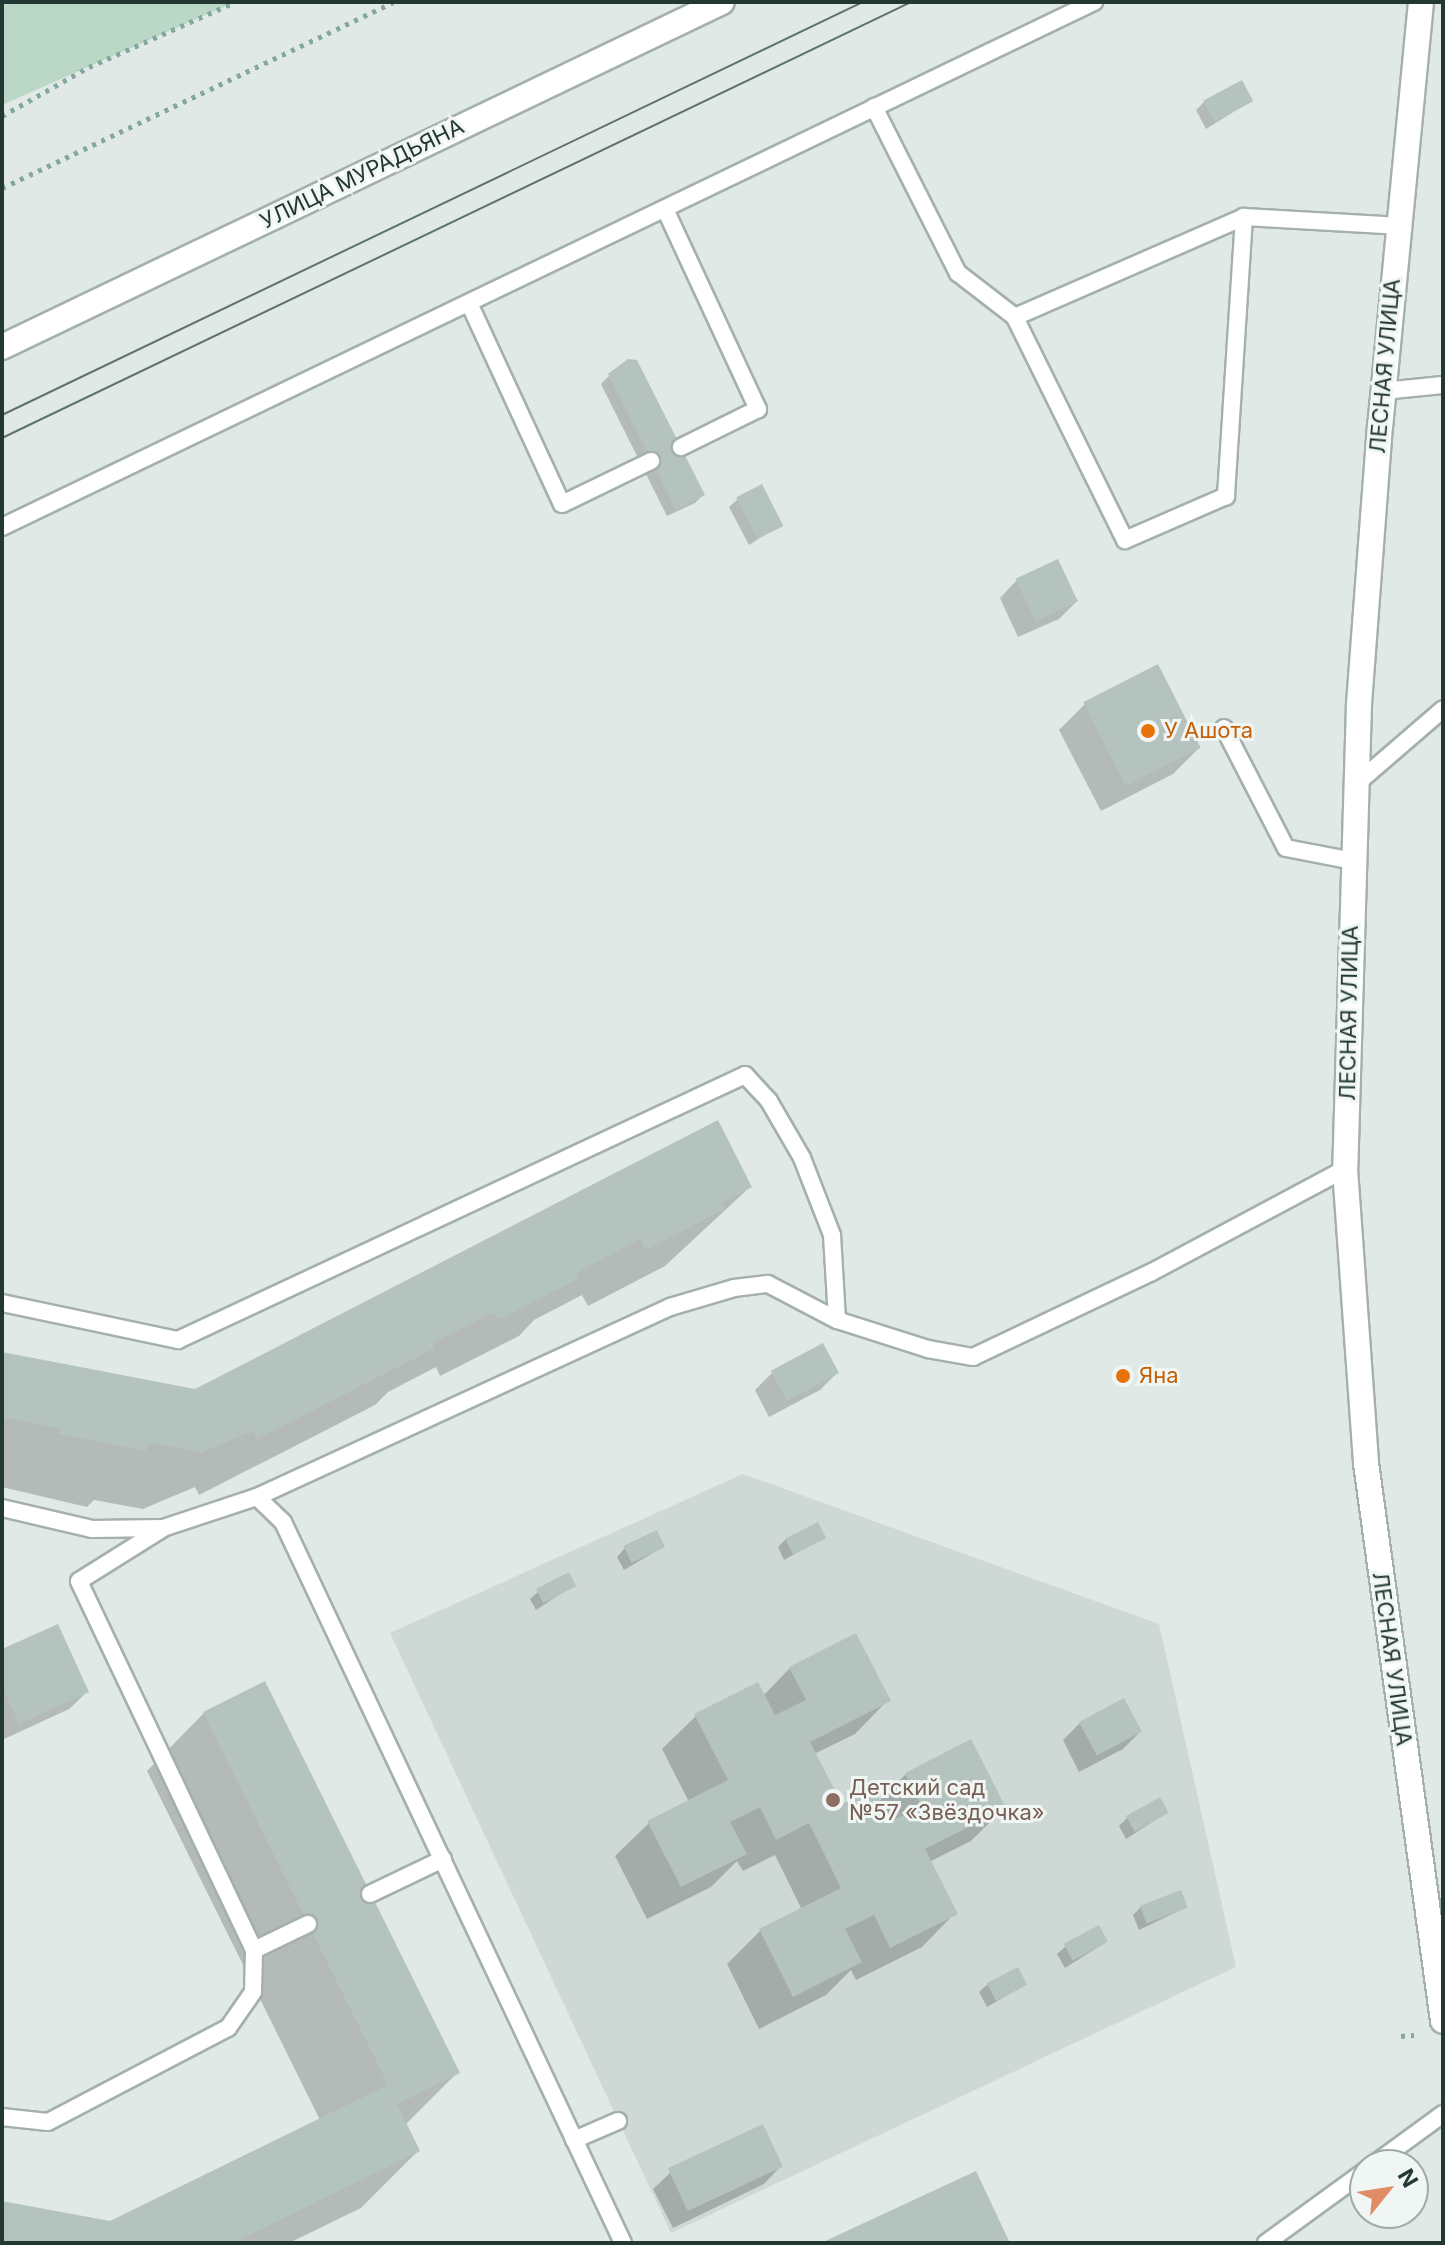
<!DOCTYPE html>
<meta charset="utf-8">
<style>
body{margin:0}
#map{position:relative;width:1445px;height:2245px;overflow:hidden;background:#e0e9e5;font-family:Inter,sans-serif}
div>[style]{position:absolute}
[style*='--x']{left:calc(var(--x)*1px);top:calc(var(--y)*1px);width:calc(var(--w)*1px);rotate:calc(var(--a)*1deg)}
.built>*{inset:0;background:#ced8d4}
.green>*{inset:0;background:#bbd7c5}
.shadow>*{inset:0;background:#0003}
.building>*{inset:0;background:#b5c3be;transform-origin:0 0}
.path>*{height:5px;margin-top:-2.5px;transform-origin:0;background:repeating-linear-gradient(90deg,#84a8a0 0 4px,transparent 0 10px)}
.roads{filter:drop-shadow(2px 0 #a4b0ac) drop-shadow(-2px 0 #a4b0ac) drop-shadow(0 2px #a4b0ac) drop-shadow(0 -2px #a4b0ac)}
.service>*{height:16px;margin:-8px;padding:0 8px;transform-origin:8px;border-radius:8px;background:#fff}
.secondary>*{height:24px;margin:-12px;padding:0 12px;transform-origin:12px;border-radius:12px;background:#fff}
.tram>*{height:2px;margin:-1px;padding:0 1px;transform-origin:1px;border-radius:1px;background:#5d726e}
.dots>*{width:22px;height:22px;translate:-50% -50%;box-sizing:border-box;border:4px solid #eff6f3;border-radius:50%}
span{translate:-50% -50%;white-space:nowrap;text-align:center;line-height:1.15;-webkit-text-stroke:6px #eff6f3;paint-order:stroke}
.street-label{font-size:22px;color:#233733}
.food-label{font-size:22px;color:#c56008}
.left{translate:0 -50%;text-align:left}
.education-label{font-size:22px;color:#785e54}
.frame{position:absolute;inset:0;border:4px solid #233733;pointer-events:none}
.north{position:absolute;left:1349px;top:2149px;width:80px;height:80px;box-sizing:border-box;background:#eff6f3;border:2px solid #9daaa6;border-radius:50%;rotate:60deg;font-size:22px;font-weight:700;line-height:32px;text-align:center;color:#233733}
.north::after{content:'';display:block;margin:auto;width:28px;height:36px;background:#e08d66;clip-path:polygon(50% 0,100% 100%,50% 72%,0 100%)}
</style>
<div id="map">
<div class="built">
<i style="clip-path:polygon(743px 1474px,1159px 1624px,1236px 1967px,671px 2233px,390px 1633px)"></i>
</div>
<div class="green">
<i style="clip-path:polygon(2px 2px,235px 2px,2px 105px)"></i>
</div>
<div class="shadow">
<i style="clip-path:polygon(1251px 101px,1206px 129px,1196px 110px,1204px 102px)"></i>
<i style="clip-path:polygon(609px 376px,703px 495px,695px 503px,667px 516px,601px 384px)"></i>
<i style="clip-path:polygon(738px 499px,780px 525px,749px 545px,729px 507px)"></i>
<i style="clip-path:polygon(1017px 580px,1076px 602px,1059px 619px,1018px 637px,1000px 598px)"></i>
<i style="clip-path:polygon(1085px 704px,1199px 748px,1173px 774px,1101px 811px,1059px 730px)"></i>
<i style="clip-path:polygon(750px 1187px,665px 1266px,588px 1306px,582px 1295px,534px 1320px,519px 1336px,440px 1376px,436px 1367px,388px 1392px,375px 1405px,199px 1495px,195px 1487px,143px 1509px,94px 1500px,87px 1507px,2px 1487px,2px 1354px,195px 1391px)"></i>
<i style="clip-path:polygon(822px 1346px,837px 1373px,820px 1390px,769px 1417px,755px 1390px,772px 1373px)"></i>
<i style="clip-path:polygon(823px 1537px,784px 1560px,778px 1547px,786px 1539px)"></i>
<i style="clip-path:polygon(663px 1547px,624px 1570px,617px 1557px,625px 1548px)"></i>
<i style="clip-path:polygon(574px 1585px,536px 1610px,530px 1599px,539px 1591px)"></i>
<i style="clip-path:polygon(2px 1651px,87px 1692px,69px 1709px,2px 1740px)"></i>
<i style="clip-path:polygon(790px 1668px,888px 1700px,855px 1734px,814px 1754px,841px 1807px,878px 1802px,906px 1774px,1004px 1808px,971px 1841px,929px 1862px,955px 1913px,922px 1947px,856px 1980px,851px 1970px,826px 1995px,759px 2029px,727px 1964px,760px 1931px,802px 1910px,775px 1855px,743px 1871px,737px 1861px,711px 1887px,647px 1919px,615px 1856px,649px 1823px,689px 1802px,662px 1749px,696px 1716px,763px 1696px)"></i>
<i style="clip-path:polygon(204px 1713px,457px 2073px,405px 2125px,418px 2151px,361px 2208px,289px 2243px,2px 2243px,2px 2203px,110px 2223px,320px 2120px,147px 1771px)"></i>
<i style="clip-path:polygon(1080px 1723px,1140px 1732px,1123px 1749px,1079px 1772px,1063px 1740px)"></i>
<i style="clip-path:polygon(1166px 1813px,1126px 1839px,1119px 1826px,1127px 1818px)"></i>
<i style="clip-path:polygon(1141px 1907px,1185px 1908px,1139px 1930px,1133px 1915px)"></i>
<i style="clip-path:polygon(1106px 1942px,1065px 1968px,1057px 1954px,1066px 1946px)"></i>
<i style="clip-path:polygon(988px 1984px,1025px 1985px,987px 2007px,979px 1992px)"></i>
<i style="clip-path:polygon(781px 2166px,764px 2184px,673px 2228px,653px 2189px,671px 2172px)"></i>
</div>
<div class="building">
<i style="left:1242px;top:80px;width:24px;height:44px;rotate:62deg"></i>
<i style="clip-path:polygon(628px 359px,637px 360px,705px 495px,676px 510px,608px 374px)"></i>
<i style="left:762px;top:484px;width:47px;height:29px;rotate:63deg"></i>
<i style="left:1058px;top:559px;width:47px;height:47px;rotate:65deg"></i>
<i style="left:1158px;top:664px;width:94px;height:84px;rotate:63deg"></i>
<i style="clip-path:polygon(718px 1120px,752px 1187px,722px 1203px,725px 1209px,646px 1250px,640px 1239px,576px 1273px,578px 1279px,498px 1320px,494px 1312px,432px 1343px,435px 1348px,257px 1439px,253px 1431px,201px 1453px,148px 1442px,146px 1451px,58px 1434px,59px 1428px,2px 1417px,2px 1352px,195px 1389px)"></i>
<i style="left:823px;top:1343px;width:34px;height:59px;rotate:62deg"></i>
<i style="left:818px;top:1522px;width:18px;height:37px;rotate:63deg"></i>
<i style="left:657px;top:1530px;width:19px;height:37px;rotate:65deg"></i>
<i style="left:569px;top:1572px;width:16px;height:37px;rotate:63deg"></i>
<i style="clip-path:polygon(58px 1624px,89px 1692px,19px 1724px,2px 1686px,2px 1649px)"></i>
<i style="clip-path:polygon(856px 1633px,891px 1701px,810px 1742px,842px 1804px,874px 1788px,890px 1822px,922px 1806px,905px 1773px,971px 1739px,1006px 1808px,925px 1849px,958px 1914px,890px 1948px,874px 1915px,845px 1929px,862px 1962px,793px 1997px,759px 1929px,841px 1888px,809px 1823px,776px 1840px,760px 1807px,730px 1822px,747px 1854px,681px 1887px,647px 1821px,728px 1780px,694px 1714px,758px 1682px,775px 1715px,806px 1700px,789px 1667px)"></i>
<i style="clip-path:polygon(265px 1681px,460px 2073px,397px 2104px,420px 2151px,233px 2243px,2px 2243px,2px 2201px,110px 2221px,388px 2085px,203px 1712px)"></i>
<i style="left:1124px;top:1698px;width:38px;height:51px;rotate:62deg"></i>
<i style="left:1160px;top:1797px;width:18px;height:39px;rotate:61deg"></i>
<i style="left:1181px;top:1890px;width:19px;height:44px;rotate:69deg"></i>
<i style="left:1099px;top:1925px;width:19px;height:40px;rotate:62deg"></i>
<i style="left:1018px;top:1967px;width:20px;height:35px;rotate:63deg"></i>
<i style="left:763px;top:2124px;width:47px;height:105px;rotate:65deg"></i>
<i style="clip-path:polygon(976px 2171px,1010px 2243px,821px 2243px)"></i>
</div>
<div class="path">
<i style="--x:2;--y:116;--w:100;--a:-29.4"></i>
<i style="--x:89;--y:67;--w:160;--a:-24"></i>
<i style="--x:2;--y:188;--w:433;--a:-25.4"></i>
<i style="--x:1401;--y:2036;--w:13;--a:-4"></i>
</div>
<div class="roads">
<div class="service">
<i style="--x:874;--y:107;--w:186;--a:63.2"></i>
<i style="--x:958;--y:273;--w:72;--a:37.7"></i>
<i style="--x:665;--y:209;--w:221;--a:65.1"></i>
<i style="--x:758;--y:409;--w:86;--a:153.7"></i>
<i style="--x:1244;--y:217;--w:280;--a:93.7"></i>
<i style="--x:1226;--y:496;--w:110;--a:156.5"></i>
<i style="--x:1125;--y:540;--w:249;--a:-116.3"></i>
<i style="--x:1015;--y:317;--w:250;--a:-23.6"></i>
<i style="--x:1244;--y:217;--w:154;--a:3.3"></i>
<i style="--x:469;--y:303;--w:221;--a:65.2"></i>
<i style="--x:562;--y:504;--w:99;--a:-25.8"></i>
<i style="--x:1383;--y:391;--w:60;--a:-5.7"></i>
<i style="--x:2;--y:527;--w:1212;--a:-25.68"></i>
<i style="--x:1224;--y:728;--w:135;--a:62.7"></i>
<i style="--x:1286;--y:848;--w:68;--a:11"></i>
<i style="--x:1355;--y:785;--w:116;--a:-40.8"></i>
<i style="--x:2;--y:1303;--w:180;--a:11.9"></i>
<i style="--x:178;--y:1340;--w:626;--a:-25.05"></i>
<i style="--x:745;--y:1075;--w:35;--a:47"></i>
<i style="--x:769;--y:1101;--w:66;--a:59.9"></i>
<i style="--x:802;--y:1158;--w:83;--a:68.7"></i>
<i style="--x:832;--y:1235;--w:85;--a:86.6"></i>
<i style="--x:257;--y:1497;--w:36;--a:44"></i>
<i style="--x:283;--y:1522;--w:797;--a:64.75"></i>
<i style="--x:2;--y:1508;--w:92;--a:13.1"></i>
<i style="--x:92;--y:1529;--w:71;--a:-0.8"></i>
<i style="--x:163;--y:1528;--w:99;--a:-18.3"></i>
<i style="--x:257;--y:1497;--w:455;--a:-24.7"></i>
<i style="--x:670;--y:1307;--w:67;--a:-16.5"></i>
<i style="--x:734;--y:1288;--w:34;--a:-7"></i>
<i style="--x:768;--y:1284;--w:78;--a:27.6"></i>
<i style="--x:837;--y:1320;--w:96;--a:17.7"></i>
<i style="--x:928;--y:1349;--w:46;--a:10.1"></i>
<i style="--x:973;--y:1357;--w:198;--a:-25.4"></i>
<i style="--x:1152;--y:1272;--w:219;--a:-28.1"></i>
<i style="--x:370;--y:1894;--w:81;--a:-25.6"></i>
<i style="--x:254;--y:1950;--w:60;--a:-25.7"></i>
<i style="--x:2;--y:2117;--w:46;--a:6.2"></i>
<i style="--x:48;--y:2122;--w:203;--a:-27.6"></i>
<i style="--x:228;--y:2028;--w:44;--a:-55.2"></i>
<i style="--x:253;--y:1992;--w:42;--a:-88.6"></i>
<i style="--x:254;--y:1950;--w:408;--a:-115.4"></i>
<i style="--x:79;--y:1581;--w:98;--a:-32.1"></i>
<i style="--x:574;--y:2140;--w:48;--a:-23.4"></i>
<i style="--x:1373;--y:2165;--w:87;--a:-36.1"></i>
<i style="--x:1266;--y:2243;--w:122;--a:-36"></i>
</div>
<div class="secondary">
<i style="--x:1421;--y:2;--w:425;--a:95.5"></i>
<i style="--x:1380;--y:425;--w:281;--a:94.3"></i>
<i style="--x:1359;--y:705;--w:464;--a:91.7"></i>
<i style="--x:1345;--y:1169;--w:295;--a:85.9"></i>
<i style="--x:1366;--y:1463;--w:563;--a:82.14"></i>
<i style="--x:2;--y:347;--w:798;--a:-25.6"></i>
</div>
</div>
<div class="tram">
<i style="--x:2;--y:415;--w:955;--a:-25.63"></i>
<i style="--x:2;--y:438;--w:1008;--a:-25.62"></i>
</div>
<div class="dots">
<i style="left:1148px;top:731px;background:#e8710a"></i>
<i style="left:1123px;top:1376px;background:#e8710a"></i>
<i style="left:833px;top:1800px;background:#8d6e63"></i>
</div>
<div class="street-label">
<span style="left:362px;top:174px;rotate:-26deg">УЛИЦА МУРАДЬЯНА</span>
<span style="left:1385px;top:366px;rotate:-85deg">ЛЕСНАЯ УЛИЦА</span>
<span style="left:1349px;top:1013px;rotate:-89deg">ЛЕСНАЯ УЛИЦА</span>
<span style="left:1392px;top:1659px;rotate:82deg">ЛЕСНАЯ УЛИЦА</span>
</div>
<div class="food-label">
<span class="left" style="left:1164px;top:731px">У Ашота</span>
<span class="left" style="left:1139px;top:1376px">Яна</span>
</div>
<div class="education-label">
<span class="left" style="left:849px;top:1800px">Детский сад<br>№57 «Звёздочка»</span>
</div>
<div class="frame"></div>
<div class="north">N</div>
</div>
